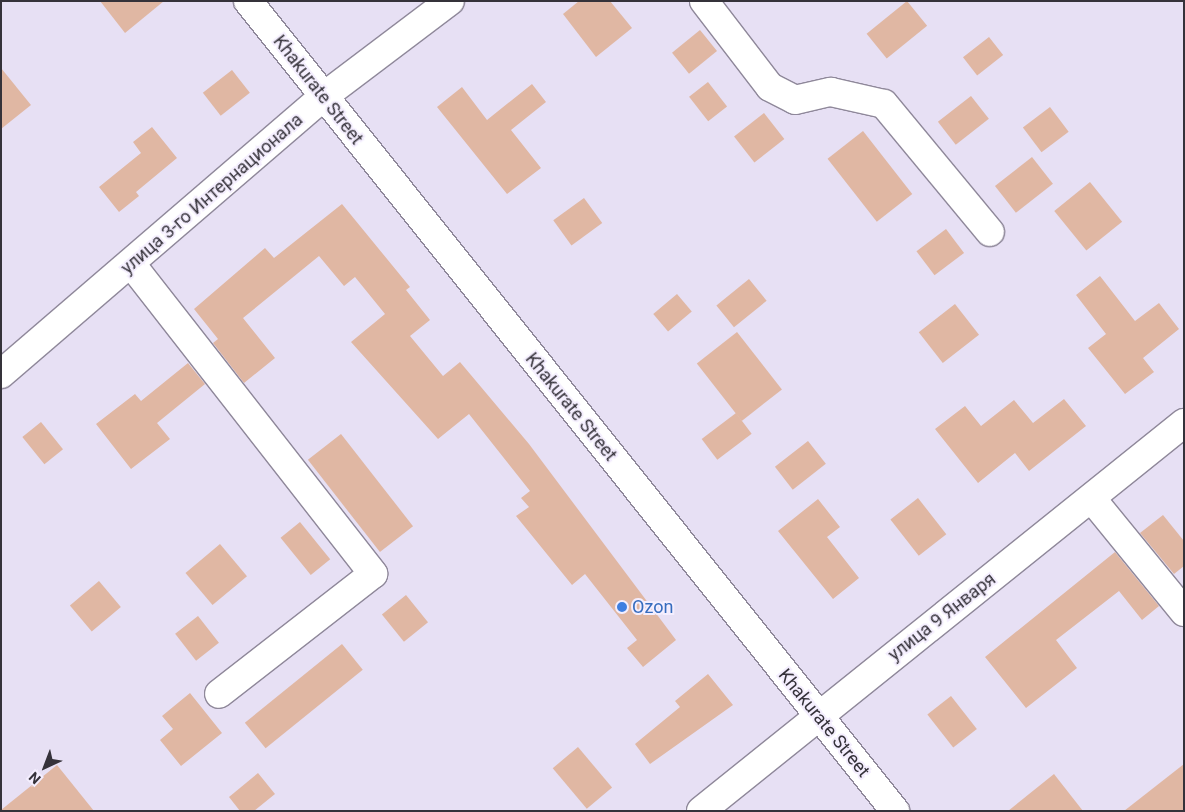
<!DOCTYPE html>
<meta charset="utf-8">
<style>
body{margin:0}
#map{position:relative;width:1185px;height:812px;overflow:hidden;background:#e7e0f4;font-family:Roboto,sans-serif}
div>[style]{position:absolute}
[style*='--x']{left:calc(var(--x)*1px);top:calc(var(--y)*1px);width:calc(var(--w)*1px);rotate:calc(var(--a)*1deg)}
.building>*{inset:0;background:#e0b7a3;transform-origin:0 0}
.roads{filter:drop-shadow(1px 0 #8f889a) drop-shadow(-1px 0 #8f889a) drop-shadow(0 1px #8f889a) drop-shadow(0 -1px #8f889a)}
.minor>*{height:28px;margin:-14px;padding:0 14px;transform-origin:14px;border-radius:14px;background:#fff}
.major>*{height:28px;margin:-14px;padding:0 14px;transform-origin:14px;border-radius:14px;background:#fff}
.dots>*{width:14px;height:14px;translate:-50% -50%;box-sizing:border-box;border:2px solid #f4eefe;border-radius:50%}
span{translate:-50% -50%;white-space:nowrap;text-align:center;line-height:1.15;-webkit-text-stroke:4px #f4eefe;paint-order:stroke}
.street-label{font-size:18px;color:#35323a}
.shop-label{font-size:18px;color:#366cbe}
.left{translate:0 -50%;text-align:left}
.frame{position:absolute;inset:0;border:2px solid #35323a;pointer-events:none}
.north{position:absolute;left:20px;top:742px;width:50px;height:50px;-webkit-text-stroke:4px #f4eefe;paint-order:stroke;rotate:223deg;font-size:14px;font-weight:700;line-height:20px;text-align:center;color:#35323a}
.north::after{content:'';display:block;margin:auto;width:18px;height:22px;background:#35323a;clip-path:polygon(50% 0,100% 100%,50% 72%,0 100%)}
</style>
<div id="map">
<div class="building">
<i style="clip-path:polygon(100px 1px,164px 1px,125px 33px)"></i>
<i style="clip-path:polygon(579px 1px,610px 1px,632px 28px,596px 57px,563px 14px)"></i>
<i style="left:907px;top:1px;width:32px;height:52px;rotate:51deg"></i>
<i style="left:700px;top:30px;width:27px;height:36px;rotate:51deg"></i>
<i style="left:989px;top:37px;width:23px;height:33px;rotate:52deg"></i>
<i style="clip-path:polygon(1px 68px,31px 105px,1px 129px)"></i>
<i style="left:232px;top:70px;width:29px;height:37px;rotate:52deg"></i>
<i style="left:708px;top:82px;width:31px;height:24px;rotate:52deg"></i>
<i style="clip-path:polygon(532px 84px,546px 102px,511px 130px,541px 168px,507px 194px,437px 107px,462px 87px,487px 120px)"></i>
<i style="left:971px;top:96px;width:29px;height:42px;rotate:52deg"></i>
<i style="left:1050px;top:107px;width:31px;height:34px;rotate:53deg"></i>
<i style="left:764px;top:113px;width:33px;height:38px;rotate:52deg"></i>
<i style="clip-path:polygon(152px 127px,177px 158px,136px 192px,139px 196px,119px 212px,99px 187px,141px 153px,133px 142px)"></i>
<i style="left:863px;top:131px;width:80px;height:45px;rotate:52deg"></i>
<i style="left:1032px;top:157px;width:34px;height:47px;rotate:52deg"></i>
<i style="left:1090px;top:182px;width:51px;height:46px;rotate:51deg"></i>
<i style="left:584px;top:198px;width:31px;height:38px;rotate:54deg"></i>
<i style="clip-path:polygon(342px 204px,410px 287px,406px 290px,430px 320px,410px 336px,443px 376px,460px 362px,529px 444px,676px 640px,643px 667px,627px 648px,637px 640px,585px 574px,572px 585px,516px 516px,529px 507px,521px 498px,530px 491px,469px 414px,438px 439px,351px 342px,385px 314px,355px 277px,344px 286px,319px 256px,243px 318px,275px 358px,244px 383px,213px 343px,218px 339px,194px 309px,265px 248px,274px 258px)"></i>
<i style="left:946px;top:229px;width:30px;height:37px;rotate:53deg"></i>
<i style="clip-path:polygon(1100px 276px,1135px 321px,1159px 303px,1179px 329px,1143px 358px,1154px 372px,1125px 394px,1088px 348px,1106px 334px,1076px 295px)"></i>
<i style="left:749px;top:279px;width:28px;height:42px;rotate:51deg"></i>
<i style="left:677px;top:294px;width:23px;height:31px;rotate:50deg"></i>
<i style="left:955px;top:304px;width:39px;height:46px;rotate:52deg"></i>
<i style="left:737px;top:332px;width:73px;height:51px;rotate:52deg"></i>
<i style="clip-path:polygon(188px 363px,205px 384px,157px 423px,170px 439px,131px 469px,96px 424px,135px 394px,141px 401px)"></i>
<i style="clip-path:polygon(1064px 399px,1086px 426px,1029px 471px,1015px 453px,978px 483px,935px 429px,965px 406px,981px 426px,1014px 400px,1033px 423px)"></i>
<i style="left:736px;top:413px;width:26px;height:43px;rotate:53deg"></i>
<i style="left:41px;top:422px;width:35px;height:24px;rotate:51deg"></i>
<i style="left:341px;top:434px;width:117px;height:42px;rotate:52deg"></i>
<i style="left:808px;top:441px;width:29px;height:42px;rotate:52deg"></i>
<i style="left:918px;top:498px;width:46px;height:35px;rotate:52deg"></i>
<i style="clip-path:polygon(818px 499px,840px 527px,827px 537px,859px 578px,833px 599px,778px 531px)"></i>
<i style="clip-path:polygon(1163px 515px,1184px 541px,1184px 566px,1174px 574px,1140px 533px)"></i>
<i style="left:300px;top:522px;width:48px;height:25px;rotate:51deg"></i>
<i style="left:220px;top:544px;width:42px;height:45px;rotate:50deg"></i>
<i style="clip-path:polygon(1115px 552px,1159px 606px,1142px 620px,1119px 591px,1056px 640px,1077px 668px,1026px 708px,985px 657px)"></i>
<i style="left:99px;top:581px;width:34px;height:38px;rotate:50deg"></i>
<i style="left:406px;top:595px;width:35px;height:31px;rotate:51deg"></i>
<i style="left:198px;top:616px;width:34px;height:29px;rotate:52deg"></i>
<i style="left:342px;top:644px;width:33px;height:125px;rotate:51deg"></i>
<i style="clip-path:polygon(708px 674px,733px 705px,650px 764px,635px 744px,680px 707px,675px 701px)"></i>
<i style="clip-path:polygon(190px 693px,222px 733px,181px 766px,160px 740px,173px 729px,162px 716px)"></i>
<i style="left:951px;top:696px;width:42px;height:30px;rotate:52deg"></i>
<i style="left:578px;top:747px;width:53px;height:33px;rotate:50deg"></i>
<i style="clip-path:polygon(1184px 764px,1184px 811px,1124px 811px)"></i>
<i style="clip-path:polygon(57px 765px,94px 811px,1px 811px,1px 810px)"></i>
<i style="clip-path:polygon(258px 773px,275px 794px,254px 811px,240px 811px,229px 797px)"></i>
<i style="clip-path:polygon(1054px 774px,1083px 811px,1008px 811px)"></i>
</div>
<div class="roads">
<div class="minor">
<i style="--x:704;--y:1;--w:108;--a:52.5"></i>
<i style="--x:770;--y:87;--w:28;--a:27"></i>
<i style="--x:795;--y:100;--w:37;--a:-13"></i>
<i style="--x:831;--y:92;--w:54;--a:12.8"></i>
<i style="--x:884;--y:104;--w:166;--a:50.4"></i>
<i style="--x:132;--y:265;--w:392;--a:52"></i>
<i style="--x:373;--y:574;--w:195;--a:142.1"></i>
<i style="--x:1;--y:374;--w:425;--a:-40.7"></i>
<i style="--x:323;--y:97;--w:159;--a:-37.1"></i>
<i style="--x:1092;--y:499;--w:146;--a:50.8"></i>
<i style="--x:701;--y:811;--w:620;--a:-38.78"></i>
</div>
<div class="major">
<i style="--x:248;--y:1;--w:1037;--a:51.38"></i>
</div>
</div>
<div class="dots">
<i style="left:622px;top:607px;background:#3f7fe0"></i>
</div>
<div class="street-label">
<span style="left:318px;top:90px;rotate:52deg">Khakurate Street</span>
<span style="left:212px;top:194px;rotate:-41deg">улица 3-го Интернационала</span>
<span style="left:571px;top:407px;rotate:51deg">Khakurate Street</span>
<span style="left:942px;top:617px;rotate:-38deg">улица 9 Января</span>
<span style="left:824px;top:723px;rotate:51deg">Khakurate Street</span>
</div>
<div class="shop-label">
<span class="left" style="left:632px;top:607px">Ozon</span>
</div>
<div class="frame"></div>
<div class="north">N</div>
</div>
